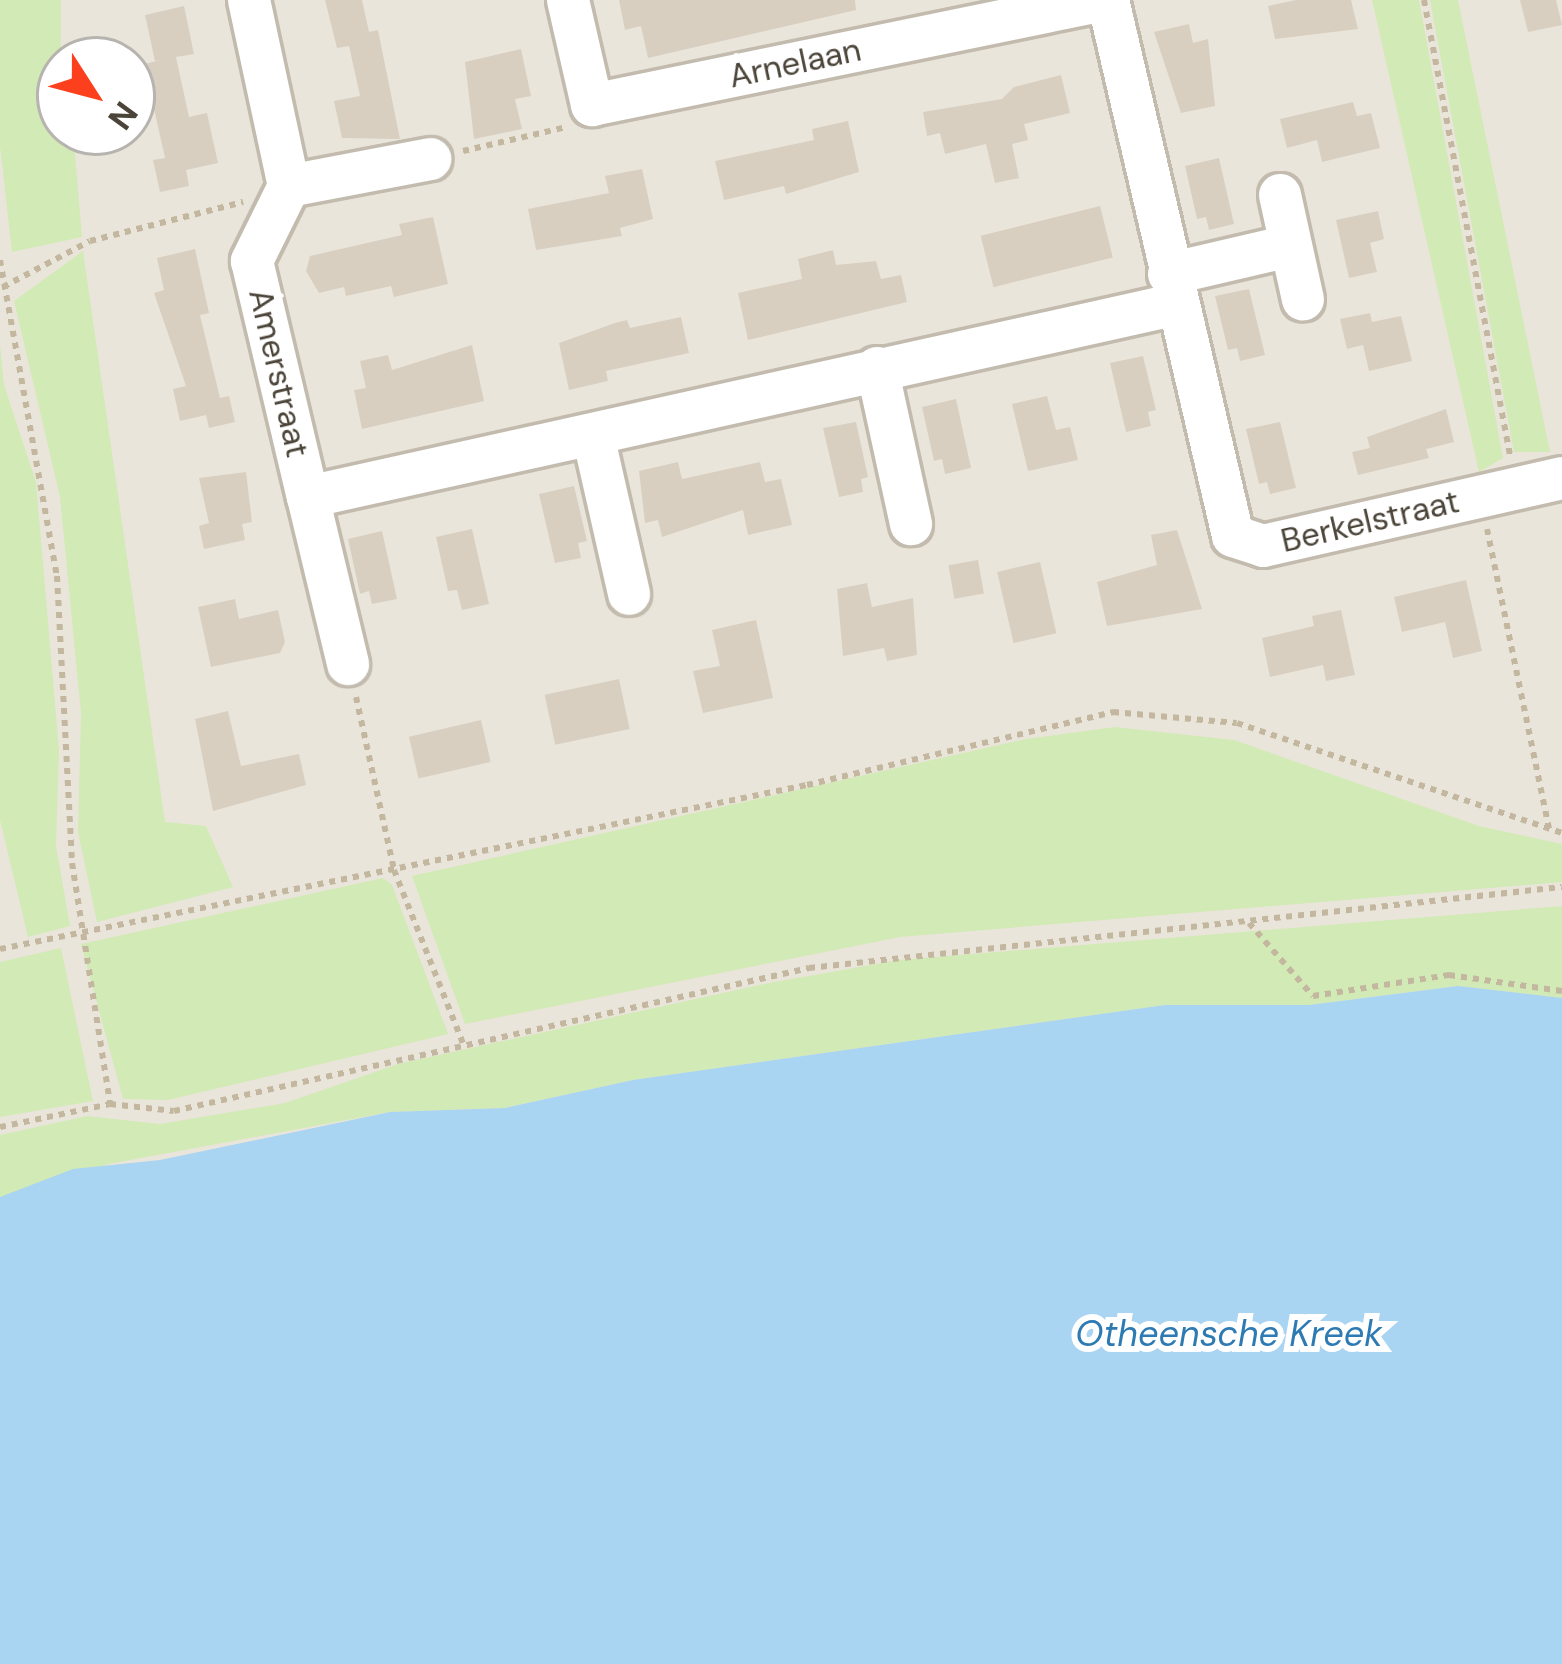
<!DOCTYPE html>
<style>
body{margin:0}
#map{position:relative;width:1562px;height:1664px;overflow:hidden;background:#f6f3ec;font-family:"DM Sans",sans-serif}
div>[style]{position:absolute}
[style*='--x']{left:calc(var(--x)*1px);top:calc(var(--y)*1px);width:calc(var(--w)*1px);rotate:calc(var(--a)*1deg)}
.residential>*{inset:0;background:#eae5da}
.green>*{inset:0;background:#d2eab5}
.water>*{inset:0;background:#a9d4f2}
.building>*{inset:0;background:#d8cfc1;transform-origin:0 0}
.path>*{height:6px;margin-top:-3px;transform-origin:0;background:repeating-linear-gradient(90deg,#c4b79f 0 6px,transparent 0 12px)}
.roads{filter:drop-shadow(3px 0 #c2bbae) drop-shadow(-3px 0 #c2bbae) drop-shadow(0 3px #c2bbae) drop-shadow(0 -3px #c2bbae)}
.minor>*{height:42px;margin:-21px;padding:0 21px;transform-origin:21px;border-radius:21px;background:#fff}
span{translate:-50% -50%;white-space:nowrap;text-align:center;line-height:1.15;-webkit-text-stroke:12px #fff;paint-order:stroke}
.street-label{font-size:33px;color:#4b4439}
.water-label{font-size:36px;color:#2e7ab2;font-style:italic}
.north{position:absolute;left:36px;top:36px;width:120px;height:120px;box-sizing:border-box;background:#fff;border:3px solid #b7b4b0;border-radius:50%;rotate:126deg;font-size:33px;font-weight:700;line-height:48px;text-align:center;color:#4b4439}
.north::after{content:'';display:block;margin:auto;width:42px;height:54px;background:#fc3f1d;clip-path:polygon(50% 0,100% 100%,50% 72%,0 100%)}
</style>
<div id="map">
<div class="residential">
<i style="clip-path:polygon(evenodd,0 0,1562px 0,1562px 1664px,0 1664px,0 0,60px 60px,132px 60px,132px 132px,60px 132px,60px 60px)"></i>
</div>
<div class="green">
<i style="clip-path:polygon(0 0,61px 0,60px 132px,73px 132px,82px 237px,12px 252px,0 146px)"></i>
<i style="clip-path:polygon(1372px 0,1419px 0,1503px 458px,1479px 472px)"></i>
<i style="clip-path:polygon(1430px 0,1458px 0,1550px 452px,1514px 452px)"></i>
<i style="clip-path:polygon(83px 251px,165px 822px,206px 826px,233px 887px,97px 922px,78px 832px,81px 713px,60px 497px,14px 301px)"></i>
<i style="clip-path:polygon(0 345px,4px 385px,36px 482px,59px 750px,56px 846px,70px 926px,28px 937px,0 820px)"></i>
<i style="clip-path:polygon(1115px 727px,1234px 740px,1479px 826px,1562px 844px,1562px 882px,900px 937px,465px 1024px,412px 876px,1026px 739px)"></i>
<i style="clip-path:polygon(383px 878px,392px 885px,448px 1034px,168px 1100px,123px 1099px,81px 944px)"></i>
<i style="clip-path:polygon(1562px 906px,1562px 998px,1458px 986px,1309px 1005px,1165px 1005px,633px 1080px,505px 1108px,390px 1112px,109px 1164px,0 1197px,0 1135px,87px 1116px,160px 1124px,285px 1103px,398px 1064px,769px 983px,899px 960px)"></i>
<i style="clip-path:polygon(61px 948px,93px 1101px,0 1117px,0 962px)"></i>
</div>
<div class="water">
<i style="clip-path:polygon(1458px 986px,1562px 998px,1562px 1664px,0 1664px,0 1197px,73px 1169px,160px 1160px,390px 1112px,505px 1108px,633px 1080px,1165px 1005px,1309px 1005px)"></i>
</div>
<div class="building">
<i style="clip-path:polygon(325px 0,362px 0,369px 32px,378px 30px,400px 139px,342px 138px,334px 101px,360px 96px,349px 46px,337px 48px)"></i>
<i style="clip-path:polygon(619px 0,855px 0,856px 10px,648px 58px,641px 26px,625px 30px)"></i>
<i style="clip-path:polygon(1296px 0,1351px 0,1358px 29px,1275px 39px,1268px 6px)"></i>
<i style="clip-path:polygon(1520px 0,1556px 0,1562px 25px,1528px 32px)"></i>
<i style="clip-path:polygon(184px 6px,194px 54px,176px 57px,189px 117px,207px 113px,218px 163px,186px 170px,189px 186px,160px 192px,153px 160px,165px 158px,144px 64px,161px 60px,155px 61px,145px 15px)"></i>
<i style="clip-path:polygon(1189px 24px,1193px 43px,1208px 39px,1215px 106px,1181px 113px,1154px 32px)"></i>
<i style="clip-path:polygon(521px 49px,531px 96px,515px 99px,522px 129px,474px 139px,465px 62px)"></i>
<i style="clip-path:polygon(1061px 75px,1070px 113px,1024px 124px,1028px 140px,1012px 144px,1019px 178px,995px 183px,986px 144px,945px 154px,940px 133px,927px 136px,923px 112px,1002px 99px,1014px 87px)"></i>
<i style="clip-path:polygon(1353px 102px,1357px 116px,1371px 113px,1380px 148px,1322px 162px,1317px 140px,1287px 148px,1280px 119px)"></i>
<i style="clip-path:polygon(848px 121px,859px 172px,786px 194px,784px 186px,724px 200px,715px 161px,814px 140px,812px 129px)"></i>
<i style="clip-path:polygon(1219px 158px,1234px 224px,1209px 230px,1206px 217px,1197px 219px,1185px 166px)"></i>
<i style="clip-path:polygon(642px 169px,653px 219px,620px 228px,622px 236px,536px 250px,528px 209px,609px 193px,605px 176px)"></i>
<i style="left:1100px;top:206px;width:53px;height:123px;rotate:76deg"></i>
<i style="clip-path:polygon(1378px 211px,1384px 239px,1370px 243px,1377px 272px,1349px 278px,1336px 220px)"></i>
<i style="clip-path:polygon(433px 217px,448px 284px,394px 297px,391px 286px,346px 296px,344px 287px,319px 293px,306px 271px,310px 256px,402px 235px,399px 224px)"></i>
<i style="clip-path:polygon(195px 249px,209px 313px,200px 315px,220px 398px,229px 396px,235px 422px,209px 428px,206px 415px,180px 421px,173px 389px,186px 386px,154px 293px,164px 290px,157px 258px)"></i>
<i style="clip-path:polygon(833px 250px,836px 265px,876px 261px,881px 279px,901px 275px,907px 302px,748px 340px,738px 293px,802px 279px,798px 259px)"></i>
<i style="clip-path:polygon(1249px 289px,1265px 355px,1240px 361px,1237px 348px,1228px 350px,1215px 296px)"></i>
<i style="clip-path:polygon(1370px 313px,1372px 322px,1401px 316px,1412px 361px,1369px 371px,1363px 345px,1347px 349px,1340px 319px)"></i>
<i style="clip-path:polygon(681px 317px,689px 353px,606px 371px,608px 381px,569px 390px,559px 343px,615px 323px,627px 320px,630px 328px)"></i>
<i style="clip-path:polygon(472px 345px,484px 401px,362px 429px,354px 390px,366px 388px,360px 361px,388px 355px,392px 370px)"></i>
<i style="clip-path:polygon(1143px 356px,1156px 410px,1148px 412px,1151px 426px,1126px 432px,1110px 363px)"></i>
<i style="clip-path:polygon(1047px 396px,1056px 430px,1070px 427px,1078px 460px,1028px 471px,1012px 404px)"></i>
<i style="clip-path:polygon(956px 399px,971px 468px,945px 474px,942px 459px,934px 461px,922px 407px)"></i>
<i style="clip-path:polygon(1446px 409px,1454px 442px,1426px 449px,1429px 458px,1358px 475px,1352px 452px,1370px 448px,1367px 437px)"></i>
<i style="clip-path:polygon(856px 422px,868px 477px,861px 479px,863px 492px,839px 497px,823px 428px)"></i>
<i style="clip-path:polygon(1280px 422px,1296px 488px,1270px 494px,1267px 482px,1259px 484px,1246px 429px)"></i>
<i style="clip-path:polygon(678px 462px,682px 479px,760px 462px,765px 482px,781px 479px,792px 525px,748px 535px,743px 510px,662px 537px,658px 520px,645px 523px,639px 471px)"></i>
<i style="clip-path:polygon(246px 472px,252px 522px,242px 524px,245px 540px,204px 549px,199px 526px,209px 523px,199px 478px)"></i>
<i style="clip-path:polygon(574px 486px,587px 541px,578px 543px,581px 558px,555px 563px,539px 494px)"></i>
<i style="clip-path:polygon(472px 529px,489px 604px,462px 610px,457px 590px,448px 591px,436px 537px)"></i>
<i style="clip-path:polygon(1177px 530px,1202px 609px,1107px 626px,1097px 582px,1157px 565px,1151px 535px)"></i>
<i style="clip-path:polygon(382px 531px,397px 599px,372px 604px,369px 591px,360px 594px,348px 539px)"></i>
<i style="left:978px;top:560px;width:34px;height:30px;rotate:80deg"></i>
<i style="left:1040px;top:562px;width:73px;height:44px;rotate:77deg"></i>
<i style="clip-path:polygon(1466px 580px,1482px 651px,1453px 658px,1445px 622px,1402px 632px,1394px 597px)"></i>
<i style="clip-path:polygon(867px 583px,872px 607px,913px 598px,917px 655px,887px 661px,884px 648px,843px 656px,837px 589px)"></i>
<i style="clip-path:polygon(235px 599px,239px 619px,278px 610px,285px 642px,280px 653px,211px 667px,198px 607px)"></i>
<i style="clip-path:polygon(1341px 610px,1355px 675px,1326px 681px,1323px 665px,1270px 677px,1262px 638px,1314px 626px,1312px 616px)"></i>
<i style="clip-path:polygon(756px 620px,773px 698px,703px 713px,693px 671px,720px 666px,712px 630px)"></i>
<i style="left:619px;top:679px;width:51px;height:76px;rotate:78deg"></i>
<i style="clip-path:polygon(228px 711px,241px 766px,299px 754px,306px 785px,213px 811px,195px 719px)"></i>
<i style="left:481px;top:720px;width:43px;height:74px;rotate:77deg"></i>
</div>
<div class="path">
<i style="--x:1424;--y:0;--w:464;--a:79.3"></i>
<i style="--x:463;--y:151;--w:107;--a:-13"></i>
<i style="--x:0;--y:260;--w:321;--a:79.8"></i>
<i style="--x:57;--y:576;--w:287;--a:87"></i>
<i style="--x:72;--y:863;--w:244;--a:81"></i>
<i style="--x:3;--y:287;--w:98;--a:-27.9"></i>
<i style="--x:90;--y:241;--w:158;--a:-14.3"></i>
<i style="--x:1487;--y:529;--w:311;--a:78.3"></i>
<i style="--x:356;--y:697;--w:177;--a:77.6"></i>
<i style="--x:394;--y:870;--w:186;--a:68.3"></i>
<i style="--x:1249;--y:923;--w:97;--a:48.8"></i>
<i style="--x:1313;--y:996;--w:138;--a:-8.8"></i>
<i style="--x:1449;--y:975;--w:114;--a:8.1"></i>
<i style="--x:0;--y:949;--w:823;--a:-11.49"></i>
<i style="--x:807;--y:785;--w:315;--a:-13.4"></i>
<i style="--x:1113;--y:712;--w:124;--a:5.1"></i>
<i style="--x:1237;--y:723;--w:343;--a:18.7"></i>
<i style="--x:0;--y:1127;--w:112;--a:-11.8"></i>
<i style="--x:110;--y:1104;--w:64;--a:6.2"></i>
<i style="--x:174;--y:1111;--w:651;--a:-12.69"></i>
<i style="--x:809;--y:968;--w:757;--a:-6.14"></i>
</div>
<div class="roads">
<div class="minor">
<i style="--x:249;--y:0;--w:190;--a:77.9"></i>
<i style="--x:289;--y:186;--w:84;--a:116.3"></i>
<i style="--x:252;--y:261;--w:243;--a:76.7"></i>
<i style="--x:308;--y:497;--w:886;--a:-12.51"></i>
<i style="--x:568;--y:0;--w:108;--a:77.1"></i>
<i style="--x:592;--y:105;--w:523;--a:-11.59"></i>
<i style="--x:1108;--y:0;--w:550;--a:76.87"></i>
<i style="--x:1233;--y:536;--w:32;--a:18"></i>
<i style="--x:1263;--y:546;--w:307;--a:-12.8"></i>
<i style="--x:289;--y:186;--w:144;--a:-10.8"></i>
<i style="--x:1280;--y:195;--w:107;--a:77.6"></i>
<i style="--x:1169;--y:274;--w:119;--a:-13.1"></i>
<i style="--x:877;--y:368;--w:160;--a:77.7"></i>
<i style="--x:593;--y:435;--w:163;--a:77.2"></i>
<i style="--x:308;--y:497;--w:172;--a:76.5"></i>
</div>
</div>
<div class="street-label">
<span style="left:795px;top:63px;rotate:-12deg">Arnelaan</span>
<span style="left:279px;top:373px;rotate:77deg">Amerstraat</span>
<span style="left:1370px;top:521px;rotate:-13deg">Berkelstraat</span>
</div>
<div class="water-label">
<span style="left:1229px;top:1334px">Otheensche Kreek</span>
</div>
<div class="north">N</div>
</div>
